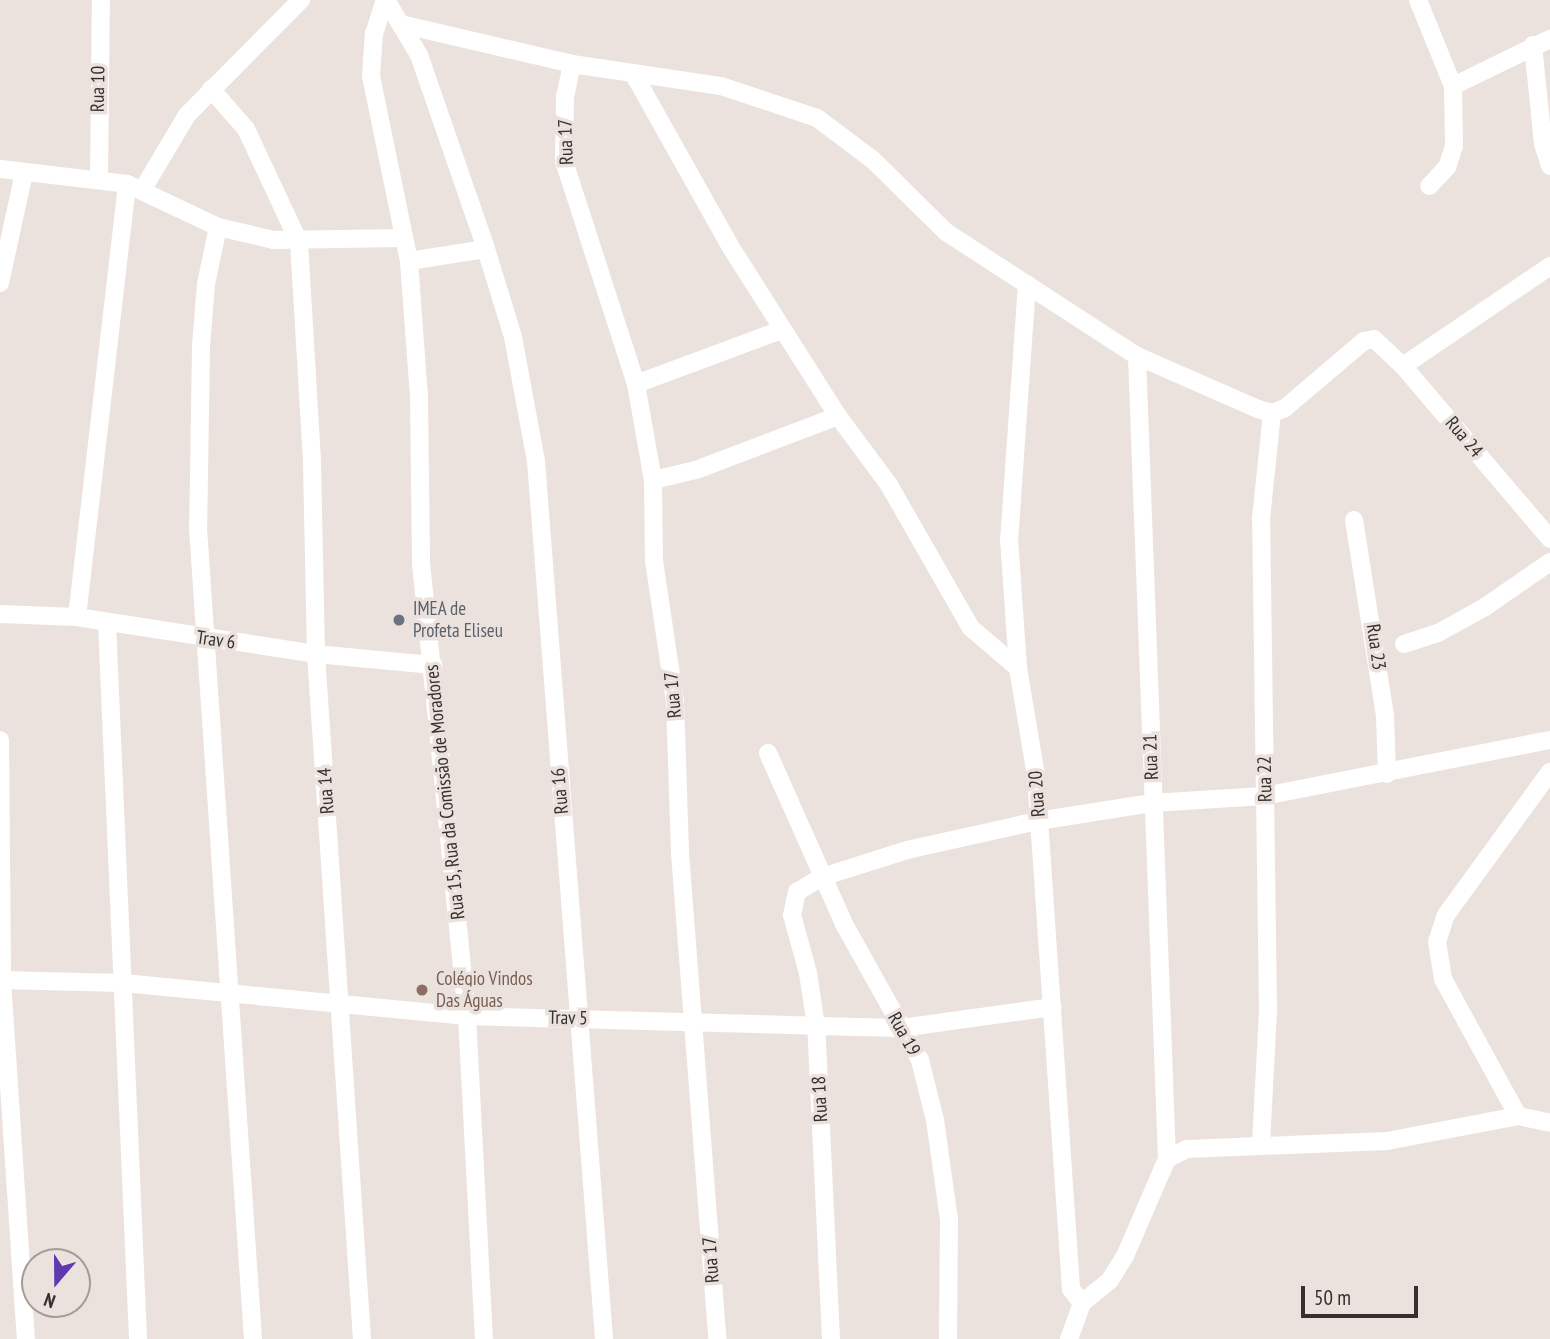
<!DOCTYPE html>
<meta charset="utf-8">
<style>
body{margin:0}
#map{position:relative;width:1550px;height:1339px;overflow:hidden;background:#ece2dd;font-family:"PT Sans Narrow",sans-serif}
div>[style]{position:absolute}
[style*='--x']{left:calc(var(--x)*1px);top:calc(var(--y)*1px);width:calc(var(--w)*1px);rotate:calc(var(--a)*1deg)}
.minor>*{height:18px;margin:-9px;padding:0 9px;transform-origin:9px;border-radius:9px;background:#fff}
.dots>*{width:19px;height:19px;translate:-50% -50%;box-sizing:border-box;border:4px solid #ece2dd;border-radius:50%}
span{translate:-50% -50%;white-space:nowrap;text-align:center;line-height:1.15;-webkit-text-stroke:7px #ece2dd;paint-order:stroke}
.street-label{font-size:19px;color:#34302f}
.worship-label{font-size:19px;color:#5b616d}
.left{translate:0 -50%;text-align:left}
.education-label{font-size:19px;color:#785e54}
.north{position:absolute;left:21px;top:1248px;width:70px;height:70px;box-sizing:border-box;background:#ece2dd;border:2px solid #a29b97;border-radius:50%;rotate:200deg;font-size:19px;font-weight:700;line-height:28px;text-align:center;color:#34302f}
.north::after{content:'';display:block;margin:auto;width:24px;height:32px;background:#6039b1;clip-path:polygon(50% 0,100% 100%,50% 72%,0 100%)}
.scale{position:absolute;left:1301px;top:1286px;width:117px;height:32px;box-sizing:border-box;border:4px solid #34302f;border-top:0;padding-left:9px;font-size:21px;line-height:24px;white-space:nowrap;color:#34302f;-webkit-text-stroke:5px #ece2dd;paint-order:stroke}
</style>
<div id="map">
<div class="minor">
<i style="--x:385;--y:0;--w:35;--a:108"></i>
<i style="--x:374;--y:33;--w:43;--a:94"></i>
<i style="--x:371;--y:76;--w:189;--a:78.4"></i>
<i style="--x:409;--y:261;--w:136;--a:85.8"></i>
<i style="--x:419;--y:397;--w:166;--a:89.3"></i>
<i style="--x:421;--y:563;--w:455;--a:84.2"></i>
<i style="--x:467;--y:1016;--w:323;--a:87"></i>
<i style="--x:386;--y:0;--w:64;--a:59"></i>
<i style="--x:419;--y:55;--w:205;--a:70.9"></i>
<i style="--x:486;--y:249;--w:92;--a:72.9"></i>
<i style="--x:513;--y:337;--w:126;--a:79.5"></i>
<i style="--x:536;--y:461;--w:881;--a:85.57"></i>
<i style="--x:1418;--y:0;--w:93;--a:67.9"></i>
<i style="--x:1453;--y:86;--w:60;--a:89"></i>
<i style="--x:1454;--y:146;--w:22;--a:108"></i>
<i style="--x:1447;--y:167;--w:26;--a:133"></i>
<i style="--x:405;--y:25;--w:171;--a:13.1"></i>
<i style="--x:572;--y:64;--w:151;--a:8.4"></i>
<i style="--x:721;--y:86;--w:101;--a:18.4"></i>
<i style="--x:817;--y:118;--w:70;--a:36.9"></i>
<i style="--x:873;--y:160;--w:103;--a:44.6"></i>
<i style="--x:946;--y:232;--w:228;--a:33"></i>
<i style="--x:1137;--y:356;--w:132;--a:23.7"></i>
<i style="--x:1258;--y:409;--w:15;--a:16"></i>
<i style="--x:1272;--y:413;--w:14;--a:-21"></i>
<i style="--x:1285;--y:408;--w:104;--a:-40.3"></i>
<i style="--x:1364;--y:341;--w:10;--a:-11"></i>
<i style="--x:1374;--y:339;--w:40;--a:43"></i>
<i style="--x:1403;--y:366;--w:227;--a:49.6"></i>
<i style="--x:1533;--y:45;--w:100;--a:84.2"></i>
<i style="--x:1543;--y:144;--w:23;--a:72"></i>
<i style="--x:572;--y:64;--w:33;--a:102"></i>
<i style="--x:565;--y:96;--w:65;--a:90.9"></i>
<i style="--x:564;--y:161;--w:234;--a:72.1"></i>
<i style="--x:636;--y:384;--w:97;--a:80"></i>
<i style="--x:653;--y:480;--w:81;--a:89.3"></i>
<i style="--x:654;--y:561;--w:142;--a:81.5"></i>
<i style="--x:675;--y:701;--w:152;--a:88.1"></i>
<i style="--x:680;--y:853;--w:487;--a:85.6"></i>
<i style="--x:633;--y:73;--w:198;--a:60.7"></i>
<i style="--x:730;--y:246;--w:201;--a:57.6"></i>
<i style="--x:838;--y:416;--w:86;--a:53.5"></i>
<i style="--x:889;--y:485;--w:165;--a:60.2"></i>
<i style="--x:971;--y:628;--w:62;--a:40.4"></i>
<i style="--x:1453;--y:86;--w:108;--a:-25.9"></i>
<i style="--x:211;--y:89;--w:53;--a:48.8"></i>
<i style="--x:246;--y:129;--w:125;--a:64.9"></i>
<i style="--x:299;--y:242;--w:221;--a:86.6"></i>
<i style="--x:312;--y:463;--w:191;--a:88.8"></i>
<i style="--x:316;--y:654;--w:687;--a:86.16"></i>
<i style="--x:0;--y:169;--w:128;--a:6.7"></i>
<i style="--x:127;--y:184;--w:101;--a:25.3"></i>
<i style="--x:218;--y:227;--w:57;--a:13.1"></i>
<i style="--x:274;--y:240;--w:130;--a:-0.9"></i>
<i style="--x:99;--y:179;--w:179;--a:-89.4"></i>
<i style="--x:143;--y:189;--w:86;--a:-59.3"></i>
<i style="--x:187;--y:115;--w:162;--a:-45.3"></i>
<i style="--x:218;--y:227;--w:58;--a:101.9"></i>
<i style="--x:206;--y:284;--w:62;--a:94.6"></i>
<i style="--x:201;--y:346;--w:182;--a:90.9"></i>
<i style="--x:198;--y:528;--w:813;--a:86.12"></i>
<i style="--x:409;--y:261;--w:78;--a:-8.9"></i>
<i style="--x:0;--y:283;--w:113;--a:-77.7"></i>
<i style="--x:1027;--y:284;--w:256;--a:94"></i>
<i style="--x:1009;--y:539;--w:129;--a:86"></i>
<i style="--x:1018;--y:668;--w:109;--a:80.5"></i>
<i style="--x:1036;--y:775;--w:515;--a:86.1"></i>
<i style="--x:1071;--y:1289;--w:18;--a:52"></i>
<i style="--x:1137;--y:356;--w:804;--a:87.86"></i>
<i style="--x:1403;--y:366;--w:178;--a:-34.2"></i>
<i style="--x:636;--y:384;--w:155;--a:-20.4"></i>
<i style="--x:653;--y:480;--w:44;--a:-13.1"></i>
<i style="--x:696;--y:470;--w:152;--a:-20.8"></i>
<i style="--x:1354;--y:520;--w:197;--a:81"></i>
<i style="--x:1385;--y:715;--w:59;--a:88.1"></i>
<i style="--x:0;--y:614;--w:77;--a:2.2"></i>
<i style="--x:77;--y:617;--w:242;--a:8.8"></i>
<i style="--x:316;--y:654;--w:118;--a:5.4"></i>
<i style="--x:77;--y:617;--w:436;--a:-83.4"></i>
<i style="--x:107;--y:623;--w:717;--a:87.52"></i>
<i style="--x:1404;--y:644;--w:36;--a:-18"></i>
<i style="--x:1438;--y:633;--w:54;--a:-29"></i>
<i style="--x:1485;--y:607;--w:79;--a:-34.7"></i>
<i style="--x:0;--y:740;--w:240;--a:89.5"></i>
<i style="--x:2;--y:980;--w:360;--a:86.2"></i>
<i style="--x:768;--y:753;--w:187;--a:66"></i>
<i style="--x:844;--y:924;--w:156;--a:60.8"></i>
<i style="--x:920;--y:1060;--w:62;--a:76"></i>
<i style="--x:935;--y:1120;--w:101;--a:82"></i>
<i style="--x:949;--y:1220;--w:119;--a:90.5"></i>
<i style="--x:0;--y:980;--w:123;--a:1.4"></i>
<i style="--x:123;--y:983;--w:346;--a:5.5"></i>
<i style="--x:467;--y:1016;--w:349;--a:1.6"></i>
<i style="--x:816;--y:1026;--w:85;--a:1.3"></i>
<i style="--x:901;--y:1028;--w:153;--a:-7.9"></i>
<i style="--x:1518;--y:1116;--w:156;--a:-118.7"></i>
<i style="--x:1443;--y:979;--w:37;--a:-99"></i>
<i style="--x:1437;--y:942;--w:28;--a:-72"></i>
<i style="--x:1446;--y:915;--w:177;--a:-54"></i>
<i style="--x:1261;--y:1144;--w:134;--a:-87"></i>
<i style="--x:1268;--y:1010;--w:491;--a:-90.8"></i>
<i style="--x:1261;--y:519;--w:107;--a:-84.1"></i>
<i style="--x:831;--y:1339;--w:313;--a:-92.7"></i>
<i style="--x:816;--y:1026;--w:54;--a:-98.6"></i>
<i style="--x:808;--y:973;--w:60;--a:-105.4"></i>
<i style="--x:792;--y:915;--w:24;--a:-78"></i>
<i style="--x:797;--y:892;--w:29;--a:-31"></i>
<i style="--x:822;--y:877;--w:89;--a:-17.6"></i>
<i style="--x:907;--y:850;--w:134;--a:-12.5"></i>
<i style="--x:1038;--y:821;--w:115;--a:-9"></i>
<i style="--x:1152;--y:803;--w:112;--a:-3.6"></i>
<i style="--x:1264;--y:796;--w:291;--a:-11.1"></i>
<i style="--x:1069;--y:1339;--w:38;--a:-70"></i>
<i style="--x:1082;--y:1303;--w:36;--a:-39"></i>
<i style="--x:1110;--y:1280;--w:28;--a:-58"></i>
<i style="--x:1125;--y:1256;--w:106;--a:-66.6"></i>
<i style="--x:1167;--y:1159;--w:22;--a:-27"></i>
<i style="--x:1187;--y:1149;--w:200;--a:-2.3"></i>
<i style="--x:1387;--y:1141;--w:133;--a:-10.8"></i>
<i style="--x:1518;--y:1116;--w:33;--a:12"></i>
</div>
<div class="dots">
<i style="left:399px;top:620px;background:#6b7280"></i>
<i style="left:422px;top:990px;background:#8d6e63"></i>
</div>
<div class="street-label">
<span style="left:98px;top:89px;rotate:-89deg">Rua 10</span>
<span style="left:566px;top:142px;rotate:-92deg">Rua 17</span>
<span style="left:1464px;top:437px;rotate:50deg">Rua 24</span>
<span style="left:216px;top:640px;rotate:8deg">Trav 6</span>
<span style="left:1376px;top:647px;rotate:82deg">Rua 23</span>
<span style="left:673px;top:695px;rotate:-95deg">Rua 17</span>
<span style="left:1151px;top:757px;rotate:-92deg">Rua 21</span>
<span style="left:1265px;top:779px;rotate:-91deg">Rua 22</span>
<span style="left:326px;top:791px;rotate:-94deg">Rua 14</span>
<span style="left:560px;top:791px;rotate:-95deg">Rua 16</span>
<span style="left:445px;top:792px;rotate:-96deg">Rua 15, Rua da Comissão de Moradores</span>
<span style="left:1037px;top:794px;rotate:-94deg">Rua 20</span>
<span style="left:568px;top:1018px;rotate:1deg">Trav 5</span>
<span style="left:904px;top:1034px;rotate:61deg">Rua 19</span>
<span style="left:820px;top:1099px;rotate:-93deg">Rua 18</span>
<span style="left:711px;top:1260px;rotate:-94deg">Rua 17</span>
</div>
<div class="worship-label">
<span class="left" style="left:413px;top:620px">IMEA de<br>Profeta Eliseu</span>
</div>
<div class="education-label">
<span class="left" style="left:436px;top:990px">Colégio Vindos<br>Das Águas</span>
</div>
<div class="north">N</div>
<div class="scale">50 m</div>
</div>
